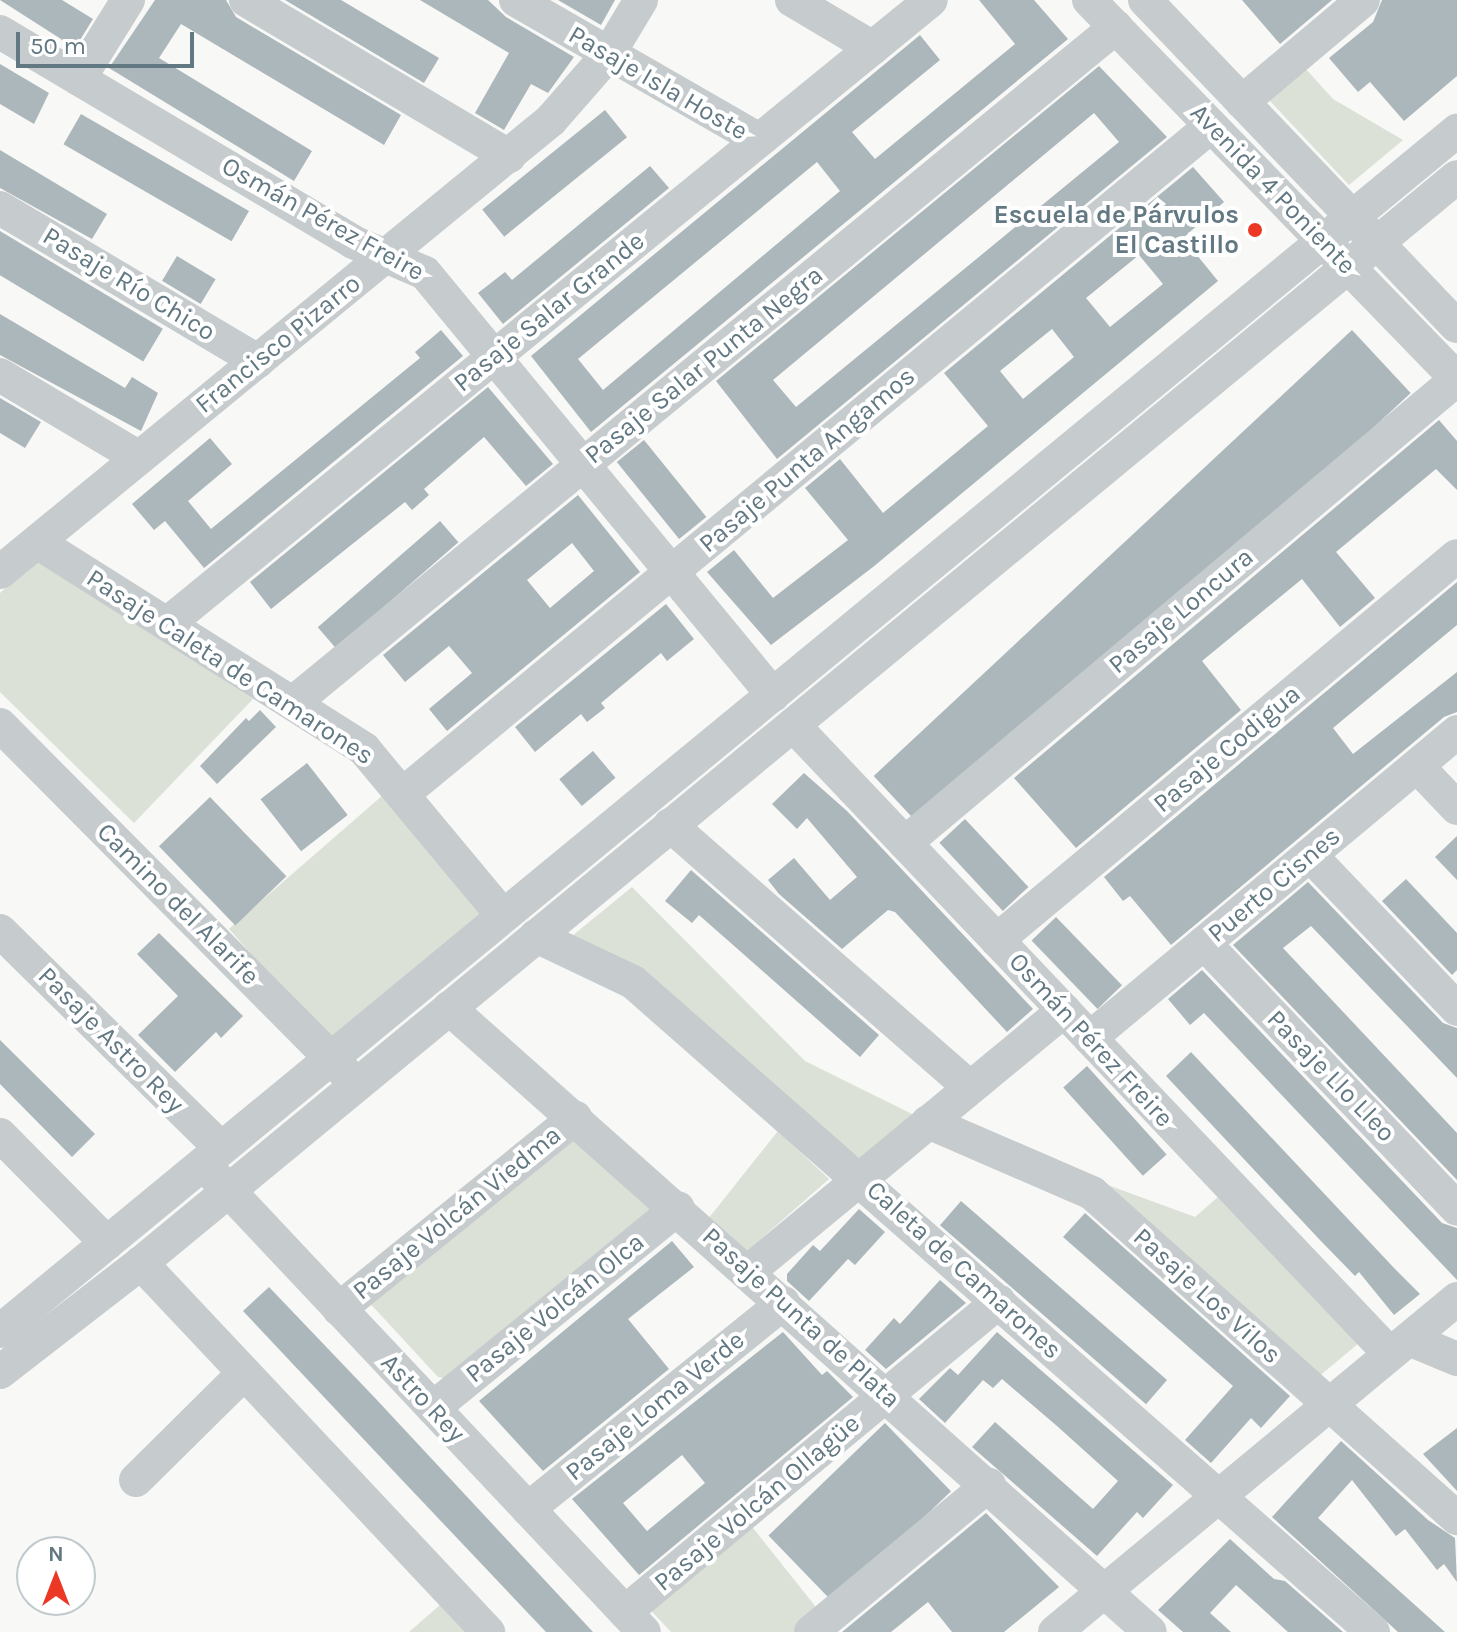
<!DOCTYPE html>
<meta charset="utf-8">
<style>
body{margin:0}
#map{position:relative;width:1457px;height:1632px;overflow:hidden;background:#f8f8f6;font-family:Karla,sans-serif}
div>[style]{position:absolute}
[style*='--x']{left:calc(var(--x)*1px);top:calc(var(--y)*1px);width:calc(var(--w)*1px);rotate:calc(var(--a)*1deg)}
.green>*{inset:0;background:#dbe1d6;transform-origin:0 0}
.building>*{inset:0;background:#acb7bb;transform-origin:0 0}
.minor>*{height:34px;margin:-17px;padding:0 17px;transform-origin:17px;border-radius:17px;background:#c6cbcd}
.dots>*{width:22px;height:22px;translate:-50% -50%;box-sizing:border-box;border:4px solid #fff;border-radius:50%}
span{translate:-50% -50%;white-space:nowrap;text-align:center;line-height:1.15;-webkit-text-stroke:8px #fff;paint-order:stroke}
.street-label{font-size:26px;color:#627882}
.poi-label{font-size:26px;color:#627882;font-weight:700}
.right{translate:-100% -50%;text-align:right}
.north{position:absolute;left:16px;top:1536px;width:80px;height:80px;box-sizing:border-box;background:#fff;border:2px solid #c0c9cd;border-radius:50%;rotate:0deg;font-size:22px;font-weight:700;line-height:32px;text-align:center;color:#627882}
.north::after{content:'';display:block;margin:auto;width:28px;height:36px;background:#eb3723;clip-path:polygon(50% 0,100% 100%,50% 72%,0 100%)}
.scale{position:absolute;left:16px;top:32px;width:178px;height:36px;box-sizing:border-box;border:4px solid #627882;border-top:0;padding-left:10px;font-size:24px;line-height:28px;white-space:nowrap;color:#627882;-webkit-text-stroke:6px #fff;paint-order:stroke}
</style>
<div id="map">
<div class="green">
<i style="clip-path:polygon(1304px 67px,1333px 99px,1403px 140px,1349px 185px,1268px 99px)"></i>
<i style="clip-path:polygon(38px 559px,253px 699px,134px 823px,0 692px,0 593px)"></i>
<i style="left:383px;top:795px;width:160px;height:204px;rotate:49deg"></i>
<i style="clip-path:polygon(632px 887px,805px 1061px,912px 1114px,912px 1120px,862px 1162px,561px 945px)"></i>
<i style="clip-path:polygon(778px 1131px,829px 1179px,745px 1253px,708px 1219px)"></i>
<i style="clip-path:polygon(570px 1134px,653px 1209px,448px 1379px,438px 1377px,365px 1298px)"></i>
<i style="clip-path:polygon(1086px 1177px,1195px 1217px,1225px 1191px,1359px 1343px,1317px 1378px)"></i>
<i style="clip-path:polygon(746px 1519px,819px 1611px,793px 1632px,671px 1632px,644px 1603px)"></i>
<i style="clip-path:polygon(440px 1605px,465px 1632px,409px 1632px)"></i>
</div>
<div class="building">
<i style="clip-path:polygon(0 0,62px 0,93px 19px,75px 48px)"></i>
<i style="clip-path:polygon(155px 0,226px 0,236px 17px,401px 115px,384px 145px,181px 24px,159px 58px,312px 151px,294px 181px,109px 68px)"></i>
<i style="clip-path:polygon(285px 0,341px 0,439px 58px,424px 83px)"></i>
<i style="clip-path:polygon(420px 0,488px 0,506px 17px,574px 57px,548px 93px,531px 84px,504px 130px,475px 113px,509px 53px)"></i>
<i style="clip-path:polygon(558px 0,615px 0,601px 25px)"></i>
<i style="clip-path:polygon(evenodd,979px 0,1034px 0,1068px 39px,591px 432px,531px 356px,920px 35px,940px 60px,852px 132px,875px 159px,1015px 44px,979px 0,817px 162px,840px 191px,603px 390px,578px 359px,817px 162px)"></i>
<i style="clip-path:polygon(1242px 0,1332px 0,1280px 44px)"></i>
<i style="clip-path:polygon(1382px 0,1457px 0,1457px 76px,1404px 121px,1370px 82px,1358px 92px,1329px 58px,1373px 22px)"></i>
<i style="clip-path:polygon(0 64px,49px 93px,34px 124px,0 104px)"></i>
<i style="clip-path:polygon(evenodd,1099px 66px,1167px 137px,777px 459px,716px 381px,1099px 66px,1094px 113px,1119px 142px,796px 407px,773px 380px,1094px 113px)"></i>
<i style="left:605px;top:110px;width:35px;height:158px;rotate:51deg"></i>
<i style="left:81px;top:114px;width:194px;height:35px;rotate:30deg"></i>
<i style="clip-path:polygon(0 150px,107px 214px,92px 239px,0 188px)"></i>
<i style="clip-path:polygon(650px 166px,669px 188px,503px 324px,478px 293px,505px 272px,512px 280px)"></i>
<i style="clip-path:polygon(evenodd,1193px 167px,1224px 202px,1183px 238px,1218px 281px,873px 567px,771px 645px,707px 572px,734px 550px,773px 598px,848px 540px,805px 488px,840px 459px,883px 513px,988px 426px,944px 373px,1193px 167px,1139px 255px,1163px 284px,1110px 327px,1086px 298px,1139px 255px,1193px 167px,1052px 329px,1074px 357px,1023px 399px,1000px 371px,1052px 329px)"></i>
<i style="left:0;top:231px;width:190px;height:38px;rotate:31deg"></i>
<i style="left:177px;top:256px;width:45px;height:29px;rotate:31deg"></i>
<i style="clip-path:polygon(0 314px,125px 388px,132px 377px,158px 393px,141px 431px,0 355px)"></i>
<i style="clip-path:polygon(441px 330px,463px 356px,204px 568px,165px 521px,154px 530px,132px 504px,210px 438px,232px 464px,188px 501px,211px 529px,420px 358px,415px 352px)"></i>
<i style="left:1352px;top:330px;width:86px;height:654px;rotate:47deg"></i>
<i style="clip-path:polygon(488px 387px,553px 464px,526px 486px,484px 437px,424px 489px,429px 495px,412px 510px,405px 502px,271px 609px,250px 582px)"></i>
<i style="clip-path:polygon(0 398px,41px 422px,25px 448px,0 433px)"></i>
<i style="clip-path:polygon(1439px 420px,1457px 441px,1457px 490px,1436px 469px,1336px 552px,1375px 598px,1340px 627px,1302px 579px,1202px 661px,1241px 710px,1076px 848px,1014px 778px)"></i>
<i style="left:644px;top:440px;width:99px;height:35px;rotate:51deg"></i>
<i style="clip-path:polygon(evenodd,578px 495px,640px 572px,447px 731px,429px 709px,472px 673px,449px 646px,405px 682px,383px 655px,578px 495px,572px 543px,594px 571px,550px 608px,527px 580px,572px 543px)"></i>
<i style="left:440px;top:521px;width:28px;height:162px;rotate:49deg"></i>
<i style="clip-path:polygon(1457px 582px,1457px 625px,1333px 728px,1353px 754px,1457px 672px,1457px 712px,1444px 717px,1171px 945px,1130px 896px,1123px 901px,1104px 877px)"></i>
<i style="clip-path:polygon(666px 604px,694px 639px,667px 661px,661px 653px,601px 703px,605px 708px,587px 722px,581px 714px,535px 752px,515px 727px)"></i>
<i style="clip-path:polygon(260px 710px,276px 727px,217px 784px,200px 766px,246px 718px,249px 721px)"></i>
<i style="left:593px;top:751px;width:35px;height:44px;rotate:50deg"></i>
<i style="left:307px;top:763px;width:66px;height:59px;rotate:52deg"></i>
<i style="clip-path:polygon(804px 773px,847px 811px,1033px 1009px,1007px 1032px,895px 912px,888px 910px,842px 949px,779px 894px,768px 880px,794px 858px,830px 900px,857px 877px,807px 818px,797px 829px,772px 804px)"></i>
<i style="left:210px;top:797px;width:110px;height:71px;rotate:46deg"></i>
<i style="left:965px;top:819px;width:93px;height:35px;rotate:47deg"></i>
<i style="clip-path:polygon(1457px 836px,1457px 880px,1435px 857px)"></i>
<i style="clip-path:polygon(691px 870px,879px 1035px,860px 1057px,699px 915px,692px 923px,665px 901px)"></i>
<i style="clip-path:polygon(1406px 879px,1457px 933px,1457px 970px,1452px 975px,1382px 901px)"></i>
<i style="clip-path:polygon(1308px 882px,1443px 1023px,1457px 1028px,1457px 1078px,1311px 926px,1283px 948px,1457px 1133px,1457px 1180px,1233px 945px)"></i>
<i style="left:1056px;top:917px;width:95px;height:34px;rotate:46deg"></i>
<i style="clip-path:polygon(159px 933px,243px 1016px,221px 1038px,216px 1032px,175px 1072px,138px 1035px,178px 996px,137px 954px)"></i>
<i style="clip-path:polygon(1202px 970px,1442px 1223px,1457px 1228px,1457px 1280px,1204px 1013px,1190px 1025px,1168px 999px)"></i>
<i style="clip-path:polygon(0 1040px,95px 1134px,72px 1157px,0 1084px)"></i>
<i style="clip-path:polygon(1191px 1052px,1395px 1269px,1420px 1294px,1394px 1315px,1359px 1272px,1355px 1276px,1319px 1239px,1166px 1076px)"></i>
<i style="left:1087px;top:1066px;width:119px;height:32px;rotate:48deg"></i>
<i style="left:961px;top:1201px;width:273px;height:32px;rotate:41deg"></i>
<i style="clip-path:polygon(859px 1209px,885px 1232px,855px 1265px,848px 1259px,809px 1301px,787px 1281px,787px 1274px,813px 1245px,820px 1251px)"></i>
<i style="clip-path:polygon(1085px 1213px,1290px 1396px,1261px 1428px,1251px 1418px,1211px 1463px,1185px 1440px,1233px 1386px,1063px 1237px)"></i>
<i style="clip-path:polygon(672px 1241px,694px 1267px,628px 1319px,669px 1369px,543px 1471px,479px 1401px)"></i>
<i style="clip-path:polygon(940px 1280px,966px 1303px,886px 1369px,865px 1350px,894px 1318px,900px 1324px)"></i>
<i style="clip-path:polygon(269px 1287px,376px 1399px,593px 1632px,546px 1632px,402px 1480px,243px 1311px)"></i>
<i style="clip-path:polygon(evenodd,783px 1332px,822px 1375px,827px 1371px,853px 1397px,639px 1575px,572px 1499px,783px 1332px,682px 1455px,705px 1483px,647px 1531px,623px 1503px,682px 1455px)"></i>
<i style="clip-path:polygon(997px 1332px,1173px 1485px,1143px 1518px,1137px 1512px,1097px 1556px,972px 1447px,995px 1422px,1093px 1509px,1118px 1481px,1057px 1426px,1002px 1379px,993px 1388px,983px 1380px,945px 1423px,919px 1399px,950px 1368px,958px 1375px)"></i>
<i style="left:885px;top:1423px;width:95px;height:162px;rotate:46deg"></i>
<i style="clip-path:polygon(1457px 1428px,1457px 1491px,1423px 1454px)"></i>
<i style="clip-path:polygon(1341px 1441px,1428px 1520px,1455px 1538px,1457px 1582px,1444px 1564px,1437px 1570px,1405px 1529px,1396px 1536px,1352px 1480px,1318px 1518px,1445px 1632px,1398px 1632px,1272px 1517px)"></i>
<i style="clip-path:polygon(986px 1513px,1059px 1587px,1004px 1632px,952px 1632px,928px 1602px,891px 1632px,842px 1632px)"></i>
<i style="clip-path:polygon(1230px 1539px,1274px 1579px,1285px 1581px,1343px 1632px,1288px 1632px,1236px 1585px,1210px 1613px,1231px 1632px,1183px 1632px,1158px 1610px)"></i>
</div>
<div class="minor">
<i style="--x:246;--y:0;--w:306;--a:30.7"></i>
<i style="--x:516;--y:0;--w:280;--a:29.9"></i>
<i style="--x:792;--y:0;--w:94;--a:30.7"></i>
<i style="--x:1089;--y:0;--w:528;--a:45.84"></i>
<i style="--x:1145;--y:0;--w:451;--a:46.3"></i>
<i style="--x:0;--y:32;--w:411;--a:30.7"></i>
<i style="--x:353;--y:242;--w:78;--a:23.3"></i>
<i style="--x:425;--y:273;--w:547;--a:50.49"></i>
<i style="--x:79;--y:79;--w:93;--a:-58.2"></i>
<i style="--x:1242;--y:102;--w:158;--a:-40.1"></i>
<i style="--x:0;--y:208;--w:300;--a:30.7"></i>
<i style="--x:0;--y:375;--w:162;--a:30.8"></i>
<i style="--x:37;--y:542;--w:387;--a:32.3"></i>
<i style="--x:364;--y:749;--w:217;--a:50.2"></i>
<i style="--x:0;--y:572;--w:713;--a:-39.36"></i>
<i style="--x:551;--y:120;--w:86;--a:-48.8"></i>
<i style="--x:608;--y:55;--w:64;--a:-59"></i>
<i style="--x:167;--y:624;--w:986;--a:-39.24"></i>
<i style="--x:293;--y:703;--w:1065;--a:-39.4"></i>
<i style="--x:0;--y:725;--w:489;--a:45.2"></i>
<i style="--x:793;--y:725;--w:867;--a:46.5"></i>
<i style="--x:1417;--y:766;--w:58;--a:46.4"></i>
<i style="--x:404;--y:793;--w:1047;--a:-39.57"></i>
<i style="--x:670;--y:825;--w:399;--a:41.2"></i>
<i style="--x:905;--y:843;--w:721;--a:-40.05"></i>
<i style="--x:1310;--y:855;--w:213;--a:46.3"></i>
<i style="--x:0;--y:931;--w:310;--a:44.5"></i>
<i style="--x:536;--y:936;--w:107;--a:25.4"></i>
<i style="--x:633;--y:982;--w:985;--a:41.3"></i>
<i style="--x:997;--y:940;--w:599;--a:-39.85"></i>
<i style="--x:1204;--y:943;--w:367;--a:46.4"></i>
<i style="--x:449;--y:1008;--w:938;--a:41.67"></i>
<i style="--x:1090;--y:1038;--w:478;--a:-39.8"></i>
<i style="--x:928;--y:1122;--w:179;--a:23.4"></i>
<i style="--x:1092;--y:1193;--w:489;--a:41.7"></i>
<i style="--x:0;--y:1135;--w:152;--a:45.3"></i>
<i style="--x:212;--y:1173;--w:630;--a:46.74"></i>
<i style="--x:141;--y:1263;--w:507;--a:46.76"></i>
<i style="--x:749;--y:1271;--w:409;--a:-39.6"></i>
<i style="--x:339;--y:1309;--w:304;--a:-39"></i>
<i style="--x:0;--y:1331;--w:1888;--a:-39.48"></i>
<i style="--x:1409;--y:1339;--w:52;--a:22.6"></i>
<i style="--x:0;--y:1372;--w:178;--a:-37.7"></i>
<i style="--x:141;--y:1263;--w:1706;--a:-39.53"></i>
<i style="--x:433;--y:1408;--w:316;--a:-39.2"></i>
<i style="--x:136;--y:1480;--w:152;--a:-44.7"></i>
<i style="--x:528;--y:1509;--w:328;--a:-38.9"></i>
<i style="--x:625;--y:1612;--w:486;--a:-39.7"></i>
<i style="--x:811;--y:1632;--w:231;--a:-39.6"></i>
<i style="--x:1055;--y:1632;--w:522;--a:-39.64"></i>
</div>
<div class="dots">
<i style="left:1255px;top:230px;background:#eb3723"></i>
</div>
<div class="street-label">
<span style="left:658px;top:83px;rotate:30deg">Pasaje Isla Hoste</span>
<span style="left:1273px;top:189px;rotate:46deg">Avenida 4 Poniente</span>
<span style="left:323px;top:219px;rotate:29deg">Osmán Pérez Freire</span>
<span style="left:129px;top:284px;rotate:31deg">Pasaje Río Chico</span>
<span style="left:549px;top:312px;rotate:-39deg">Pasaje Salar Grande</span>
<span style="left:278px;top:344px;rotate:-39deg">Francisco Pizarro</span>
<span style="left:704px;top:365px;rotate:-39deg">Pasaje Salar Punta Negra</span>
<span style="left:807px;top:460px;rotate:-40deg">Pasaje Punta Angamos</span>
<span style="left:1181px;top:611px;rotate:-40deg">Pasaje Loncura</span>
<span style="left:230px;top:667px;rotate:33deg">Pasaje Caleta de Camarones</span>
<span style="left:1227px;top:749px;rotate:-40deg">Pasaje Codigua</span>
<span style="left:1274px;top:885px;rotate:-40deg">Puerto Cisnes</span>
<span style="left:178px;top:904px;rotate:45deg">Camino del Alarife</span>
<span style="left:111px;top:1040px;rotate:45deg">Pasaje Astro Rey</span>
<span style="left:1091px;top:1040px;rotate:47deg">Osmán Pérez Freire</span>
<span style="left:1331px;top:1076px;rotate:46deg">Pasaje Llo Lleo</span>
<span style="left:457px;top:1213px;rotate:-39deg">Pasaje Volcán Viedma</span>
<span style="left:964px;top:1270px;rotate:42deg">Caleta de Camarones</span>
<span style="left:1207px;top:1296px;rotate:42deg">Pasaje Los Vilos</span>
<span style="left:555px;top:1308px;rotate:-39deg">Pasaje Volcán Olca</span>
<span style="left:801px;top:1318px;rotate:42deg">Pasaje Punta de Plata</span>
<span style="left:423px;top:1398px;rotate:47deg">Astro Rey</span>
<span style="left:655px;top:1406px;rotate:-39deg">Pasaje Loma Verde</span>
<span style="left:757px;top:1503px;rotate:-40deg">Pasaje Volcán Ollagüe</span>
</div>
<div class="poi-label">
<span class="right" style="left:1239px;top:230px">Escuela de Párvulos<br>El Castillo</span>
</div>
<div class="north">N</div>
<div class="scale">50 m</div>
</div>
